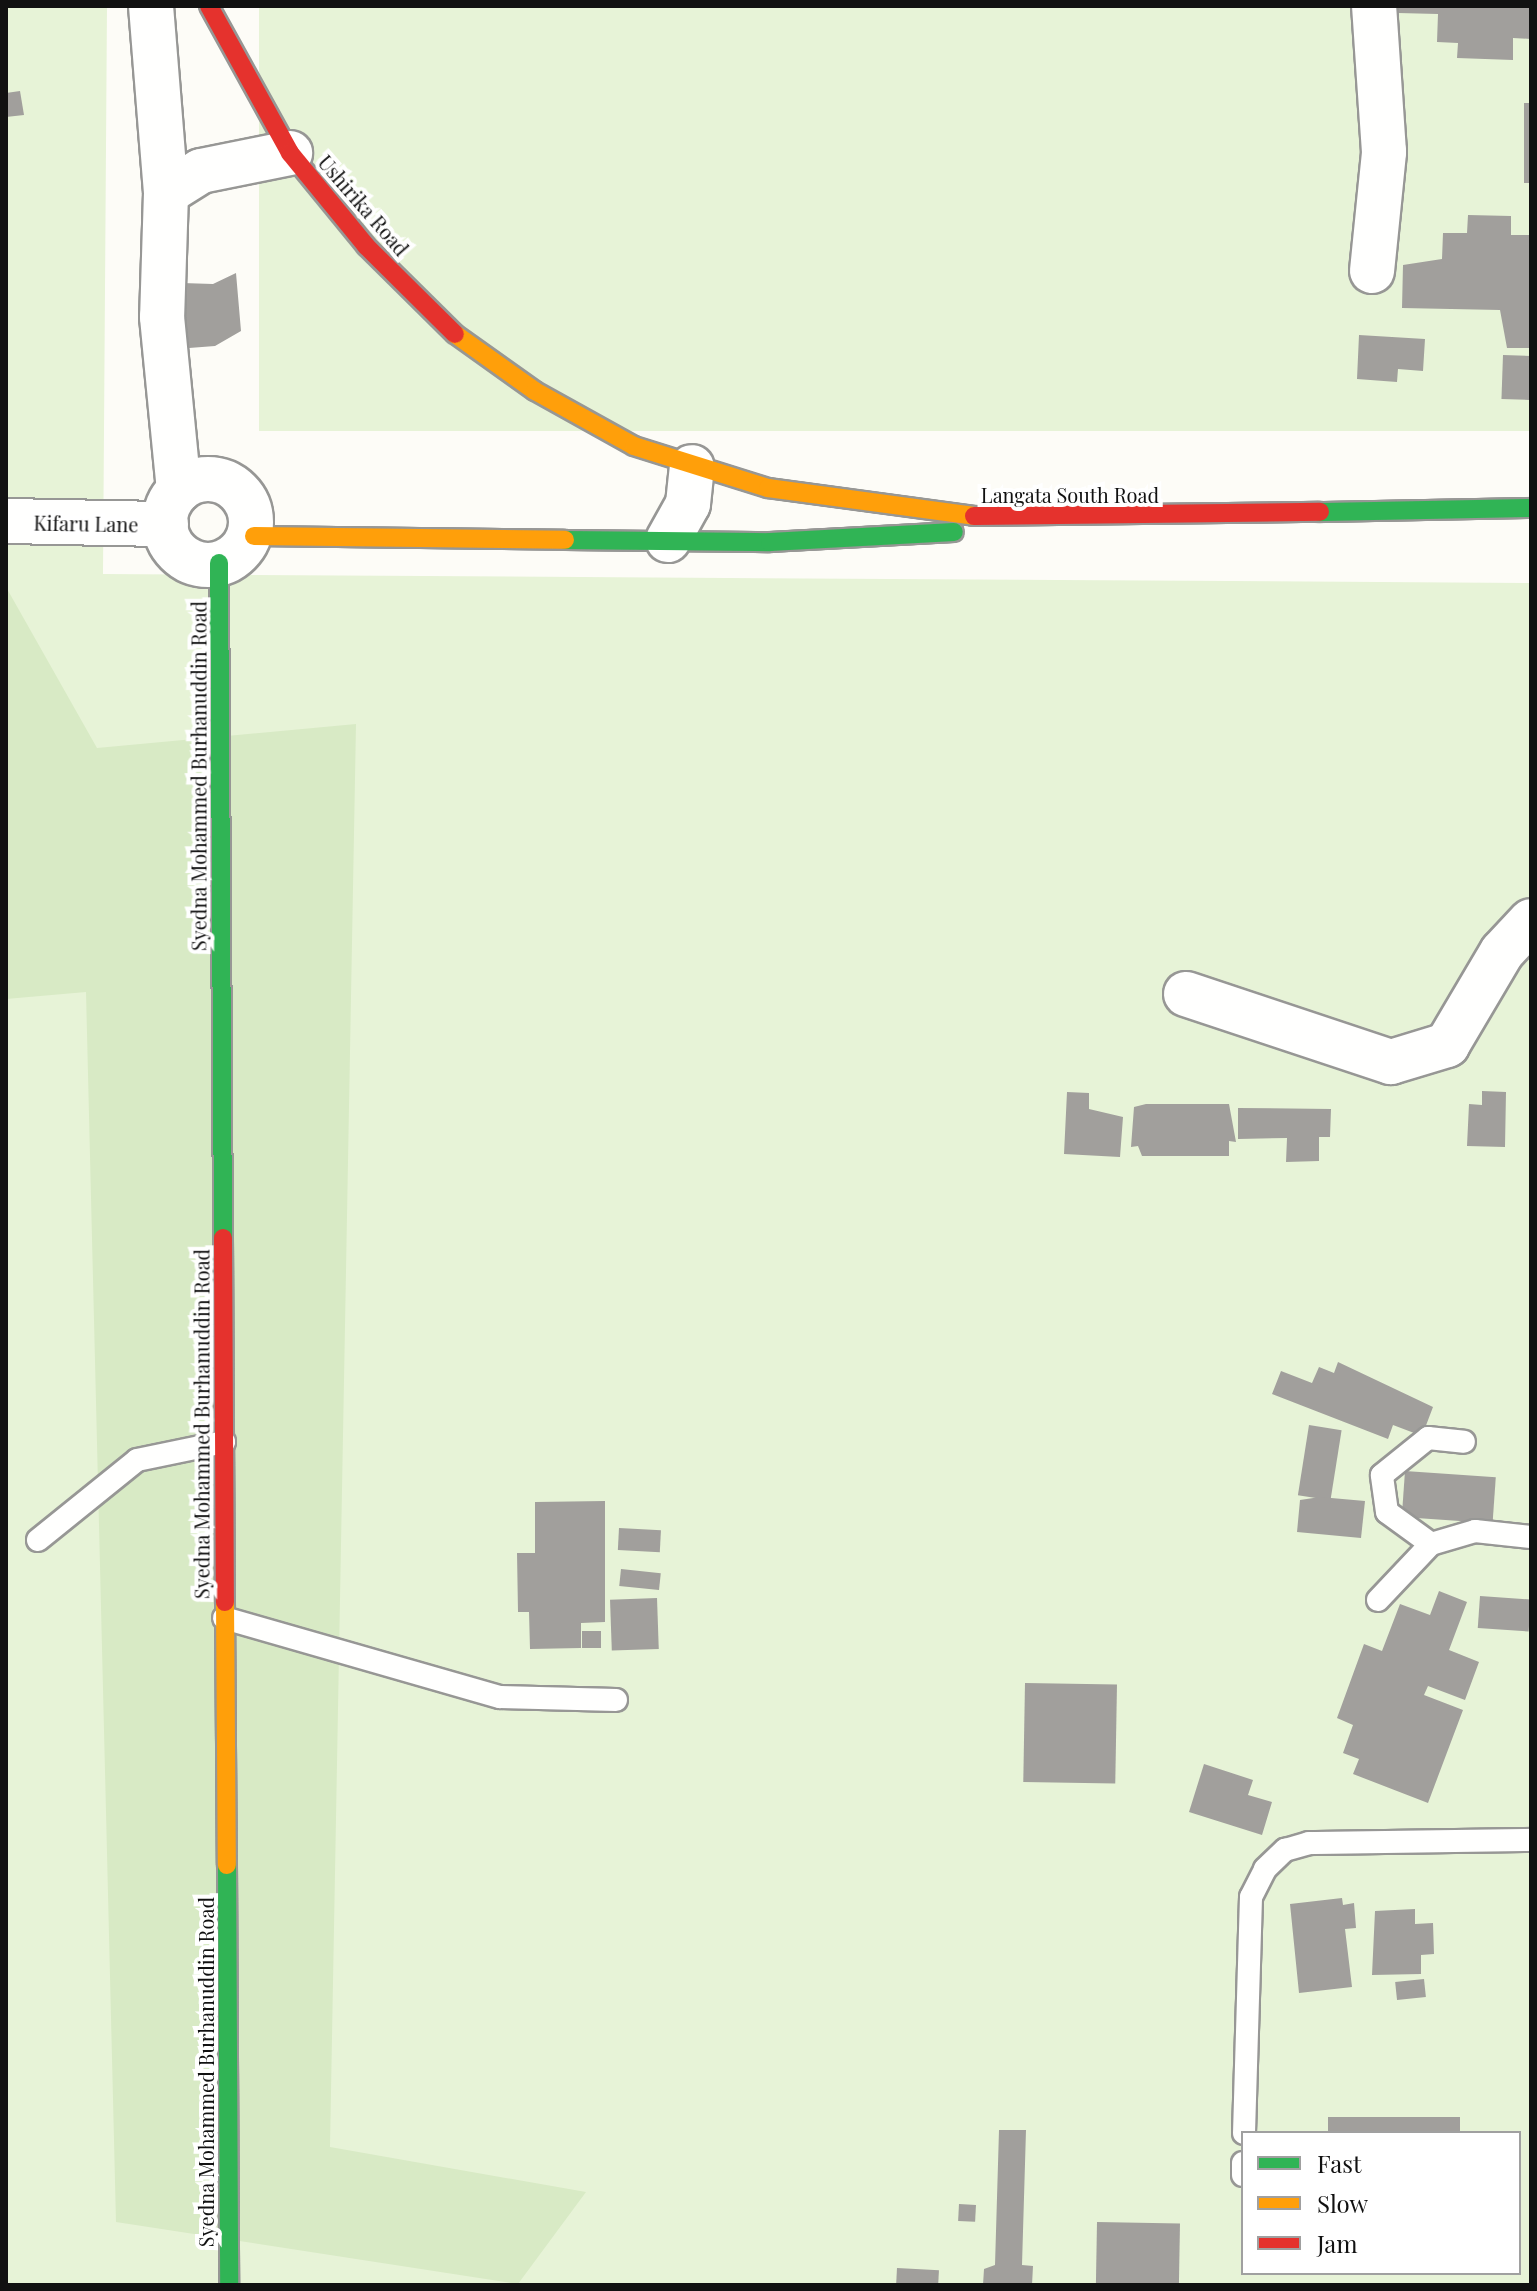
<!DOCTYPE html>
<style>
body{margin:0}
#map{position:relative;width:1537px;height:2291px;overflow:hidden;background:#fdfcf7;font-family:"Playfair Display",serif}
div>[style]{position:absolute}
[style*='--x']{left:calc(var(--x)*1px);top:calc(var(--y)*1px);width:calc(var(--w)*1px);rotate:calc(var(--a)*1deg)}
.green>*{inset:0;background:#e7f3d7;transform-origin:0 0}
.forest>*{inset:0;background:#d8eac5}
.building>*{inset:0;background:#a19f9c;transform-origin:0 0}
.roads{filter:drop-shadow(2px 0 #979795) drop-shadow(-2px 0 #979795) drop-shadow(0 2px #979795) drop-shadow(0 -2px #979795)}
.lane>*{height:22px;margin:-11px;padding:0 11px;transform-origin:11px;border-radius:11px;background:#fffffe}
.street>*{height:44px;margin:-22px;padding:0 22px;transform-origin:22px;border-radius:22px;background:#fffffe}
.street>.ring{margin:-22px;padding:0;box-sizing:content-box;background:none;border:44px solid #fffffe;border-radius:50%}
.fast>*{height:18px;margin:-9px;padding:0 9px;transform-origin:9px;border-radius:9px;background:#30b455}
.slow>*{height:18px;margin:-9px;padding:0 9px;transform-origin:9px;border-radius:9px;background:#ff9f0a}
.jam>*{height:18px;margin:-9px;padding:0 9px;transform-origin:9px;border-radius:9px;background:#e5322d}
span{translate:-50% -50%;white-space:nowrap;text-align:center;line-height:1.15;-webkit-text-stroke:8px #fff;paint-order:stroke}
.street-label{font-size:20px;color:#111}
.frame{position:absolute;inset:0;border:8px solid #111;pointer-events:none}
.legend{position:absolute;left:1241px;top:2131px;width:280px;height:144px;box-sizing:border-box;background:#fff;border:2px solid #a0a0a0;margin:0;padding:10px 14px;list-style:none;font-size:24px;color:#111}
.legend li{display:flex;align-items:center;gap:16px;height:40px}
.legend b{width:40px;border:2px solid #a0a0a0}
</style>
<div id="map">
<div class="green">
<i style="clip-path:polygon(evenodd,6px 6px,107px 6px,103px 574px,1531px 583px,1531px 2285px,6px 2285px,6px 6px,1243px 2133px,1519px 2133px,1519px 2273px,1243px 2273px,1243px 2133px)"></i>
<i style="left:259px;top:6px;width:1272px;height:425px"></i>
</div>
<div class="forest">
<i style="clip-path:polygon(6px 587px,97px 748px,356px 724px,330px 2147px,586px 2192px,518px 2284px,116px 2222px,86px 992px,6px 999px)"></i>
</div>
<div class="building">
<i style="clip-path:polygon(1398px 6px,1531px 6px,1531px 39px,1513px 38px,1513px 60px,1457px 58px,1458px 43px,1437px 42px,1438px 14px,1398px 13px)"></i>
<i style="clip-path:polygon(20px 91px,24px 115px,6px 117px,6px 93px)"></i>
<i style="left:1524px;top:103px;width:7px;height:80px"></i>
<i style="clip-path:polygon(1468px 215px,1511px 216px,1511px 235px,1531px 235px,1531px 348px,1507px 348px,1500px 310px,1402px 308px,1403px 265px,1442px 259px,1443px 233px,1467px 233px)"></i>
<i style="clip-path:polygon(236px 273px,241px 331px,215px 346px,189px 348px,182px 283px,213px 284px)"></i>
<i style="clip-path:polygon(1359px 335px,1425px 339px,1423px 371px,1398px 369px,1397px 382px,1357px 379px)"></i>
<i style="left:1503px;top:355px;width:28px;height:44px;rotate:2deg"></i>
<i style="clip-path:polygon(1482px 1091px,1506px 1092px,1505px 1147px,1467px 1146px,1469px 1104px,1482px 1105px)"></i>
<i style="clip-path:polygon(1067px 1092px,1089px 1093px,1089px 1109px,1123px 1117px,1120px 1157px,1064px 1154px)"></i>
<i style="clip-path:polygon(1146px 1104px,1229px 1104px,1236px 1142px,1229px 1141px,1229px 1156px,1142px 1156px,1138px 1146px,1131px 1147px,1134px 1107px)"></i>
<i style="clip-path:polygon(1238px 1108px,1331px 1109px,1330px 1137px,1319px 1137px,1319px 1161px,1286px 1162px,1287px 1138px,1238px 1139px)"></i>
<i style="clip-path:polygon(1338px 1362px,1433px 1407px,1422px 1436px,1393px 1425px,1388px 1439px,1272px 1394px,1281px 1371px,1312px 1383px,1319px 1367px,1334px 1373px)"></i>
<i style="left:1309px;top:1425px;width:33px;height:71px;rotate:9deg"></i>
<i style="left:1405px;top:1471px;width:91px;height:46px;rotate:4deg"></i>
<i style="clip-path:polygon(1320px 1497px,1365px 1501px,1361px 1538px,1297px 1532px,1300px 1500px)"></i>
<i style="clip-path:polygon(605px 1501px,605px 1622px,581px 1623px,581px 1648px,530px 1649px,529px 1612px,518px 1612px,517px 1553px,535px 1553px,535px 1502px)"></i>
<i style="left:619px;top:1528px;width:42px;height:22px;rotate:3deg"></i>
<i style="left:621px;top:1569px;width:40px;height:17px;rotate:6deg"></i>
<i style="clip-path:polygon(1439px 1591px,1467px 1602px,1449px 1650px,1479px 1662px,1465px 1700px,1428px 1686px,1424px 1695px,1463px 1710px,1428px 1803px,1353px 1774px,1359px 1759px,1343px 1753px,1353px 1725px,1337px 1718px,1364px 1644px,1382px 1651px,1400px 1604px,1430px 1615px)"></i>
<i style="left:1480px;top:1596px;width:51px;height:32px;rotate:4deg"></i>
<i style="left:657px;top:1598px;width:51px;height:47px;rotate:88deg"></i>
<i style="left:582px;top:1631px;width:19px;height:17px"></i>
<i style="left:1025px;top:1683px;width:92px;height:99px;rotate:1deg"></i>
<i style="clip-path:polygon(1204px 1764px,1253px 1780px,1248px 1795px,1272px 1802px,1262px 1835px,1189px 1812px)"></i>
<i style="clip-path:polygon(1342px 1898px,1343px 1905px,1354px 1903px,1356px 1928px,1345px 1929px,1352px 1987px,1299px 1993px,1290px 1904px)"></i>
<i style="clip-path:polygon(1415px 1909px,1415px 1924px,1433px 1923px,1434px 1954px,1421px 1955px,1421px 1974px,1372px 1975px,1375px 1911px)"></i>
<i style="left:1424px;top:1979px;width:18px;height:29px;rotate:84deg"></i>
<i style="left:1460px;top:2117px;width:16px;height:132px;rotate:90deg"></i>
<i style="clip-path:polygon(999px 2130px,1026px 2130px,1022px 2265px,1033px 2266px,1032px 2285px,983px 2285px,984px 2269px,995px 2265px)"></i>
<i style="left:959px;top:2204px;width:17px;height:17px;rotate:3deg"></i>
<i style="left:1097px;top:2222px;width:83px;height:63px;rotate:1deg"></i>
<i style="left:897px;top:2268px;width:42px;height:17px;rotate:3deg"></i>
</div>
<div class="roads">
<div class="lane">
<i style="--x:38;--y:1540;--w:127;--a:-38.9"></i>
<i style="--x:137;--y:1460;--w:89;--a:-11.7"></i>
<i style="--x:1431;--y:1544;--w:54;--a:-144"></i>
<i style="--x:1387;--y:1512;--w:37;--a:-98"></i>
<i style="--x:1382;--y:1475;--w:59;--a:-38.8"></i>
<i style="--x:1428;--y:1438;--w:36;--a:6"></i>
<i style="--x:1378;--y:1600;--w:77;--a:-46.6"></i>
<i style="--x:1431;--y:1544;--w:46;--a:-16.5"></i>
<i style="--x:1475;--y:1531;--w:56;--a:6.1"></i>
<i style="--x:224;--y:1618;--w:287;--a:16"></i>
<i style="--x:500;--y:1697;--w:116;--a:1.5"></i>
<i style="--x:1244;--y:2133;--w:236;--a:-88.3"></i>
<i style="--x:1251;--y:1897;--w:31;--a:-63"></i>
<i style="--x:1265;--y:1869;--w:28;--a:-44"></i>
<i style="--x:1285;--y:1850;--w:25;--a:-16"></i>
<i style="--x:1309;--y:1843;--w:222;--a:-0.8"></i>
<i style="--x:1243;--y:2175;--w:12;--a:-90"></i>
</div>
<div class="street">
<i style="--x:151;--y:6;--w:188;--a:85.4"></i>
<i style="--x:166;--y:193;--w:124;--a:91.8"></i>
<i style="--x:162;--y:317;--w:174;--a:84.4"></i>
<i style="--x:166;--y:193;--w:41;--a:-32.2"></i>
<i style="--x:201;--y:171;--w:91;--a:-11.4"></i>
<i style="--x:1372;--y:271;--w:120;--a:-84.2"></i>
<i style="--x:1384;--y:152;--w:146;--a:-93.9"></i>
<i class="ring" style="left:165px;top:479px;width:42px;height:42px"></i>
<i style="--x:6;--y:521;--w:160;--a:1.1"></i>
<i style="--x:668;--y:540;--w:41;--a:-60.9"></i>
<i style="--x:688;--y:504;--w:37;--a:-84"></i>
<i style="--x:1186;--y:994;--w:216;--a:18.4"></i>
<i style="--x:1391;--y:1062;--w:59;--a:-16.9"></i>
<i style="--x:1447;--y:1045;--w:108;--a:-59.4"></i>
<i style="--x:1502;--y:952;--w:42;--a:-46.9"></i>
</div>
<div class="fast">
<i style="--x:1320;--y:512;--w:211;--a:-1.1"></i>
<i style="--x:565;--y:540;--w:205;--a:0.6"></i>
<i style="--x:770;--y:542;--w:184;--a:-3.1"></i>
<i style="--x:219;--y:563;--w:675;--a:89.66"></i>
<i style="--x:227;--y:1865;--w:420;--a:89.7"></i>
</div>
<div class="slow">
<i style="--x:455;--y:334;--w:98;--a:35.5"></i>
<i style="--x:535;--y:391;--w:113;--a:29.1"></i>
<i style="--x:634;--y:446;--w:140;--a:17.4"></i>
<i style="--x:768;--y:488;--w:208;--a:7.7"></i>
<i style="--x:254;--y:536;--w:311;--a:0.7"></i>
<i style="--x:225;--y:1602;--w:263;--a:89.6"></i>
</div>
<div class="jam">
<i style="--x:209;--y:6;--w:168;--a:61.1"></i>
<i style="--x:290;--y:153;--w:120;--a:50.7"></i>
<i style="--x:366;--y:246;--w:125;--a:44.7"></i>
<i style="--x:974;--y:516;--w:346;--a:-0.7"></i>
<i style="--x:223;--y:1238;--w:364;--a:89.7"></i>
</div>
</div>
<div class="street-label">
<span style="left:364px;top:205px;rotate:49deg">Ushirika Road</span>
<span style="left:1070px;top:494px">Langata South Road</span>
<span style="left:86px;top:523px;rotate:1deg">Kifaru Lane</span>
<span style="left:198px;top:776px;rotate:-90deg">Syedna Mohammed Burhanuddin Road</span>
<span style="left:201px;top:1424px;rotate:-90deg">Syedna Mohammed Burhanuddin Road</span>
<span style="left:205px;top:2072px;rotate:-90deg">Syedna Mohammed Burhanuddin Road</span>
</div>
<div class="frame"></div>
<ul class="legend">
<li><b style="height:10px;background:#30b455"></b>Fast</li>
<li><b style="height:10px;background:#ff9f0a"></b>Slow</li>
<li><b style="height:10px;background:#e5322d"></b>Jam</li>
</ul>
</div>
